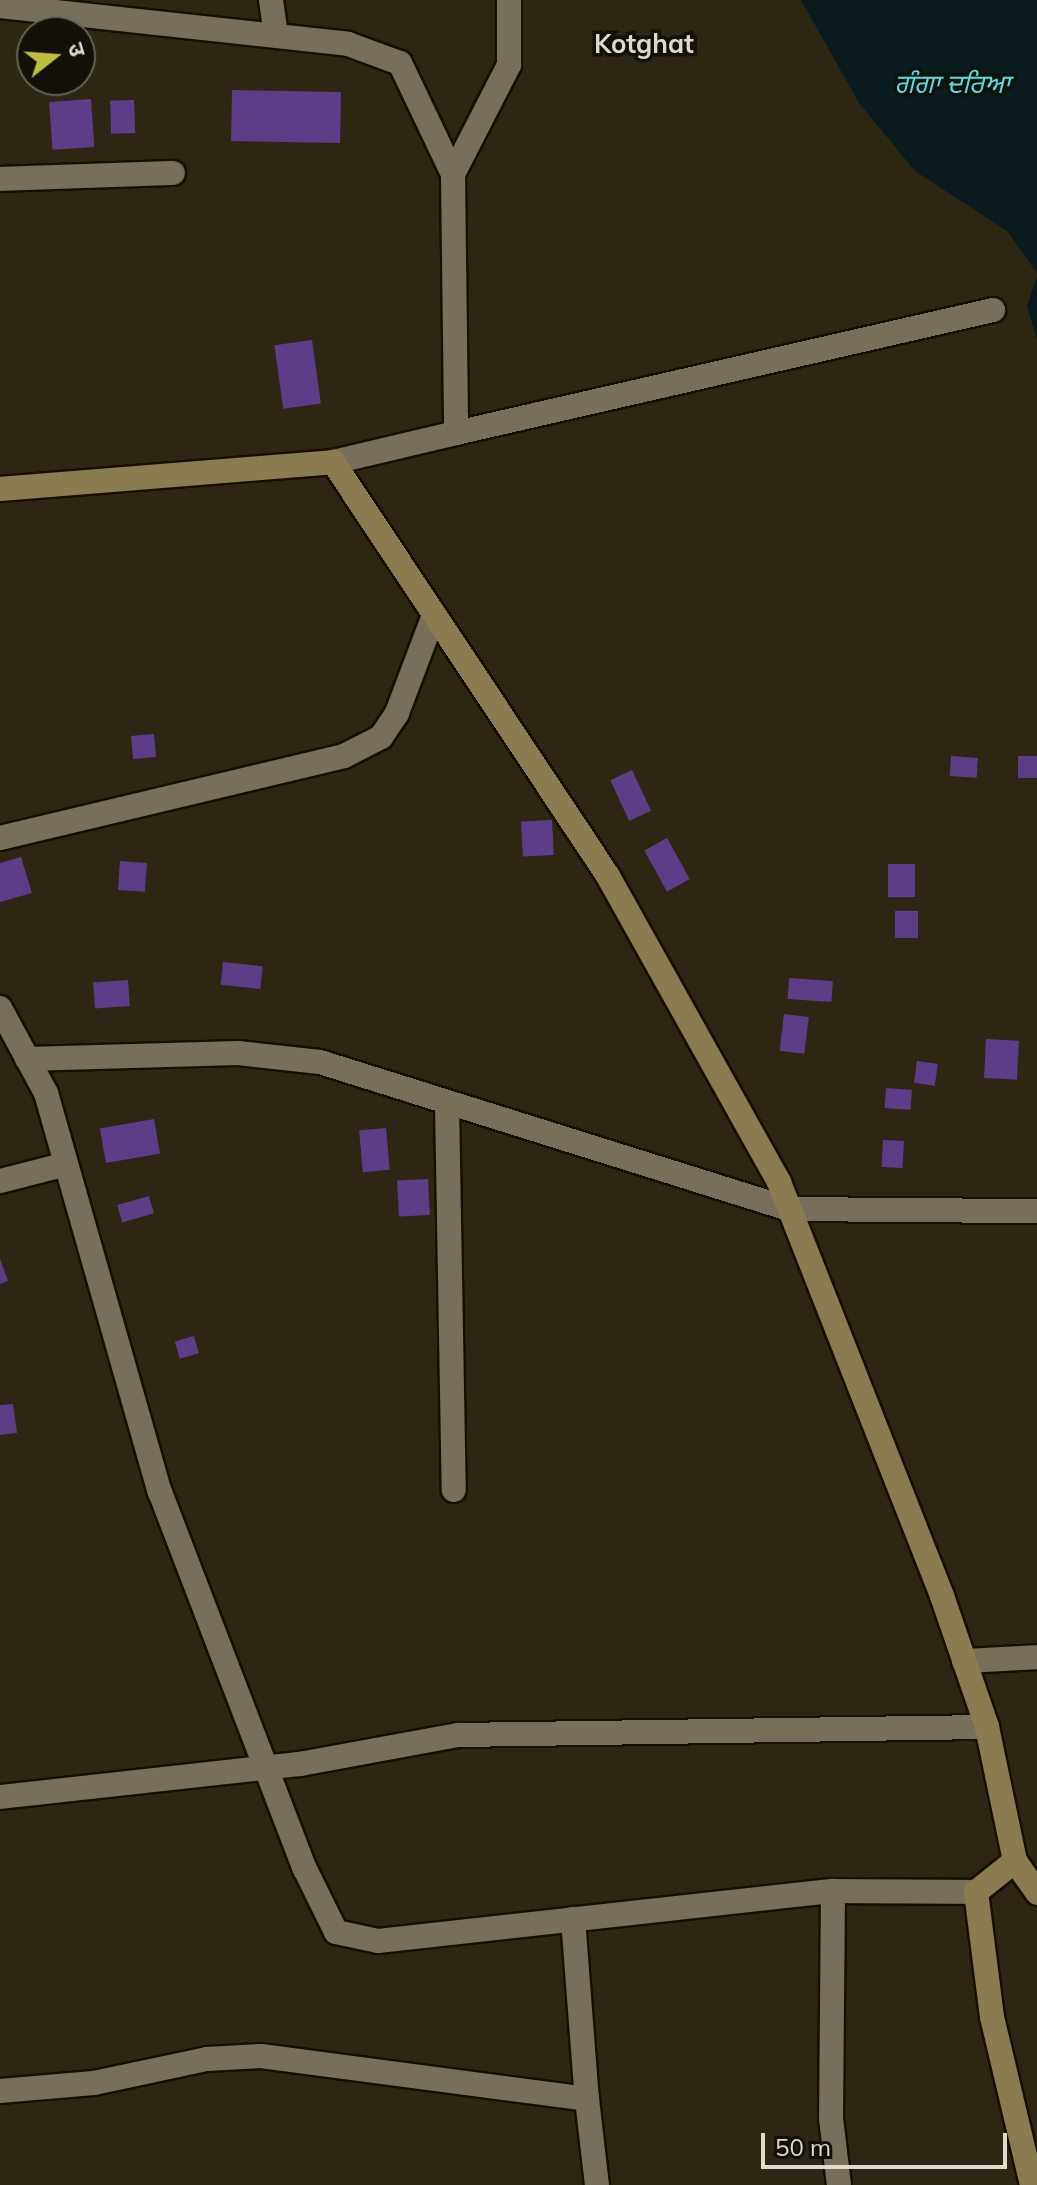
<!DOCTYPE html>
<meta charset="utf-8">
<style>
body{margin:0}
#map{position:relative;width:1037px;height:2185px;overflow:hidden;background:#2d2613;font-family:Mulish,"Noto Sans Devanagari","Noto Sans Gurmukhi",sans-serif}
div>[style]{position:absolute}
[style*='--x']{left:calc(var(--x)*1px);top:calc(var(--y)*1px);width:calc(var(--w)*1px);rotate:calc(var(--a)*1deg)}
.water>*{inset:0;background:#091b1c}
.building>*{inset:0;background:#5b3e87;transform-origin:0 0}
.roads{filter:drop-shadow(2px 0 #150f00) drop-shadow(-2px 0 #150f00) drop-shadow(0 2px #150f00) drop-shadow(0 -2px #150f00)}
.street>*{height:24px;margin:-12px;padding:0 12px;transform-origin:12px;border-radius:12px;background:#776f5a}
.secondary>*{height:24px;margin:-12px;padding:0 12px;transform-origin:12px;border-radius:12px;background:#8a7c50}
span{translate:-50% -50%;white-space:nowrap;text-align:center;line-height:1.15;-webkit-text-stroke:7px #121007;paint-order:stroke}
.neighbourhood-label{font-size:26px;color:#dedbce;font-weight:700}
.water-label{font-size:26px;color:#53dde7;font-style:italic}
.north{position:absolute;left:16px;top:16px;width:80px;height:80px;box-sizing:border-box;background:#121007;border:2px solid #646157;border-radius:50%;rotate:73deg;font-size:22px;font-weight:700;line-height:32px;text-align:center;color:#dedbce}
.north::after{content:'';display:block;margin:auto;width:28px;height:36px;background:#bfbe41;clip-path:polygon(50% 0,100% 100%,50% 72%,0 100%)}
.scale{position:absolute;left:761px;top:2133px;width:246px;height:36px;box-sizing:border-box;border:4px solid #dedbce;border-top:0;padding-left:10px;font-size:24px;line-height:28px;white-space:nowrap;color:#dedbce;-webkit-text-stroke:6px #121007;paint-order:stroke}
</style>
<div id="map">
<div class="water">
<i style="clip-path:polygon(801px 0,1037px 0,1037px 273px,1007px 231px,915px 171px,859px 103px)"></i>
<i style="clip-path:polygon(1037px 277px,1037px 340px,1027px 306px)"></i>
</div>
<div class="building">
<i style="left:232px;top:90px;width:109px;height:51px;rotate:1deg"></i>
<i style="left:91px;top:99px;width:48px;height:42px;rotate:86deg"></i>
<i style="left:134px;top:100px;width:33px;height:24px;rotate:88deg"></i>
<i style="left:312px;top:340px;width:64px;height:38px;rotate:82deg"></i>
<i style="left:154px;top:734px;width:23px;height:23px;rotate:85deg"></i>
<i style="left:951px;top:756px;width:27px;height:20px;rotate:4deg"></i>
<i style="left:1018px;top:756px;width:19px;height:22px"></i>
<i style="left:632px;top:770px;width:45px;height:24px;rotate:65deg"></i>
<i style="left:552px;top:820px;width:35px;height:31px;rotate:87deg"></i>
<i style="left:667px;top:838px;width:47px;height:26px;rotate:61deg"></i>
<i style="clip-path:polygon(21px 857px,32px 893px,0 902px,0 863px)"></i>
<i style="left:120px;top:861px;width:27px;height:29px;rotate:4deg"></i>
<i style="left:888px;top:864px;width:27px;height:33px"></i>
<i style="left:895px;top:911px;width:23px;height:27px"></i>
<i style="left:223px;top:962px;width:40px;height:23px;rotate:6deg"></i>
<i style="left:789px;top:978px;width:44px;height:21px;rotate:4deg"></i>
<i style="left:128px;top:980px;width:26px;height:35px;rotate:86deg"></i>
<i style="left:784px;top:1014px;width:25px;height:37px;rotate:7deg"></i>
<i style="left:986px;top:1039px;width:33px;height:39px;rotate:3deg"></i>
<i style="left:917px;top:1061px;width:21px;height:22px;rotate:8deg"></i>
<i style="left:886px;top:1088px;width:26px;height:20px;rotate:4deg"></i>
<i style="left:154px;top:1119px;width:35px;height:55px;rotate:80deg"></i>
<i style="left:386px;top:1128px;width:42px;height:27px;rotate:85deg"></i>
<i style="left:883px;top:1140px;width:21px;height:27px;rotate:3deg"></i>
<i style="left:428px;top:1179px;width:36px;height:31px;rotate:87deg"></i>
<i style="left:149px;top:1196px;width:18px;height:33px;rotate:74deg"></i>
<i style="clip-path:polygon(0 1259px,8px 1281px,0 1284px)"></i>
<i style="left:194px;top:1336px;width:18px;height:20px;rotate:74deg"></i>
<i style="clip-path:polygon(13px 1404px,17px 1433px,0 1435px,0 1405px)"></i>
</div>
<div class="roads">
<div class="street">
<i style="--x:271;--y:0;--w:36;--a:82"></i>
<i style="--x:0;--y:6;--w:350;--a:6.2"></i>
<i style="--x:348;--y:44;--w:55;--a:20.1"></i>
<i style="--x:400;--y:63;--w:123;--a:64.5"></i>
<i style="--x:453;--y:174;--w:259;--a:89.3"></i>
<i style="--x:456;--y:433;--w:126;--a:166.7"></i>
<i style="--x:453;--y:174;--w:123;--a:-62.8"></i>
<i style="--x:509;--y:65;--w:65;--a:-90"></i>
<i style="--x:0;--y:179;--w:173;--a:-2"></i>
<i style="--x:456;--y:433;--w:551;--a:-12.9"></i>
<i style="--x:0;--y:838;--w:354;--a:-13.4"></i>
<i style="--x:344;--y:756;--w:42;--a:-27.2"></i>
<i style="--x:381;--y:737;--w:29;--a:-56"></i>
<i style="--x:397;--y:713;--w:105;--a:-69.3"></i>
<i style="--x:0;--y:1008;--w:97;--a:61.6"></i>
<i style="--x:46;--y:1093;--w:415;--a:74.1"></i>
<i style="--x:160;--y:1492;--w:404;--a:69"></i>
<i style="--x:305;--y:1869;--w:70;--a:63.8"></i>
<i style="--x:336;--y:1932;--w:43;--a:12.1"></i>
<i style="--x:378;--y:1941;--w:458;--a:-6.3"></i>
<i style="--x:833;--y:1891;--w:143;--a:0.4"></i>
<i style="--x:27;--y:1059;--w:211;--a:-1.6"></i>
<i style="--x:238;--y:1053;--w:82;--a:6.3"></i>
<i style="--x:320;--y:1062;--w:492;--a:17.4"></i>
<i style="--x:790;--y:1209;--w:247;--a:0.5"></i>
<i style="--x:447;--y:1104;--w:386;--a:89"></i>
<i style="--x:0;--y:1181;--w:65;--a:-14.3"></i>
<i style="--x:964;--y:1661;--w:73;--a:-3.1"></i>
<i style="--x:0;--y:1797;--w:302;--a:-6.3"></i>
<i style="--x:300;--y:1764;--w:161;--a:-10.4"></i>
<i style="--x:458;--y:1735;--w:529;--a:-0.87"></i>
<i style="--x:833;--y:1891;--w:227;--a:90.5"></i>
<i style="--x:831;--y:2118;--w:67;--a:83.2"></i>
<i style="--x:573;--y:1919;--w:181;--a:85.6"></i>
<i style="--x:0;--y:2091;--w:94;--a:-4.9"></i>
<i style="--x:94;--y:2083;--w:116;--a:-12"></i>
<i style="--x:207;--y:2059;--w:54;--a:-3.2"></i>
<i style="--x:261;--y:2056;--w:329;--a:7.5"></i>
<i style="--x:587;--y:2099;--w:87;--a:83.4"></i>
</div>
<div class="secondary">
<i style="--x:0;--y:489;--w:334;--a:-4.6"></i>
<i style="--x:333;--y:462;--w:497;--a:56.4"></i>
<i style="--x:608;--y:876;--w:351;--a:60.8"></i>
<i style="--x:779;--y:1182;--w:445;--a:68.5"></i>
<i style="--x:942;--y:1596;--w:139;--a:71"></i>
<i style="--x:987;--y:1727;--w:137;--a:78.2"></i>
<i style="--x:1015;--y:1861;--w:39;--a:55"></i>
<i style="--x:1015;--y:1861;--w:50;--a:141.5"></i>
<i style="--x:976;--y:1892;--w:126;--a:82.7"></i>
<i style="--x:992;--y:2017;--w:173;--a:76.6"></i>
</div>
</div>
<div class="neighbourhood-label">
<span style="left:644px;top:44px">Kotghat</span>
</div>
<div class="water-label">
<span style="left:952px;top:84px">ਗੰਗਾ ਦਰਿਆ</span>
</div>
<div class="north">उ</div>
<div class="scale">50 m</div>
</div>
